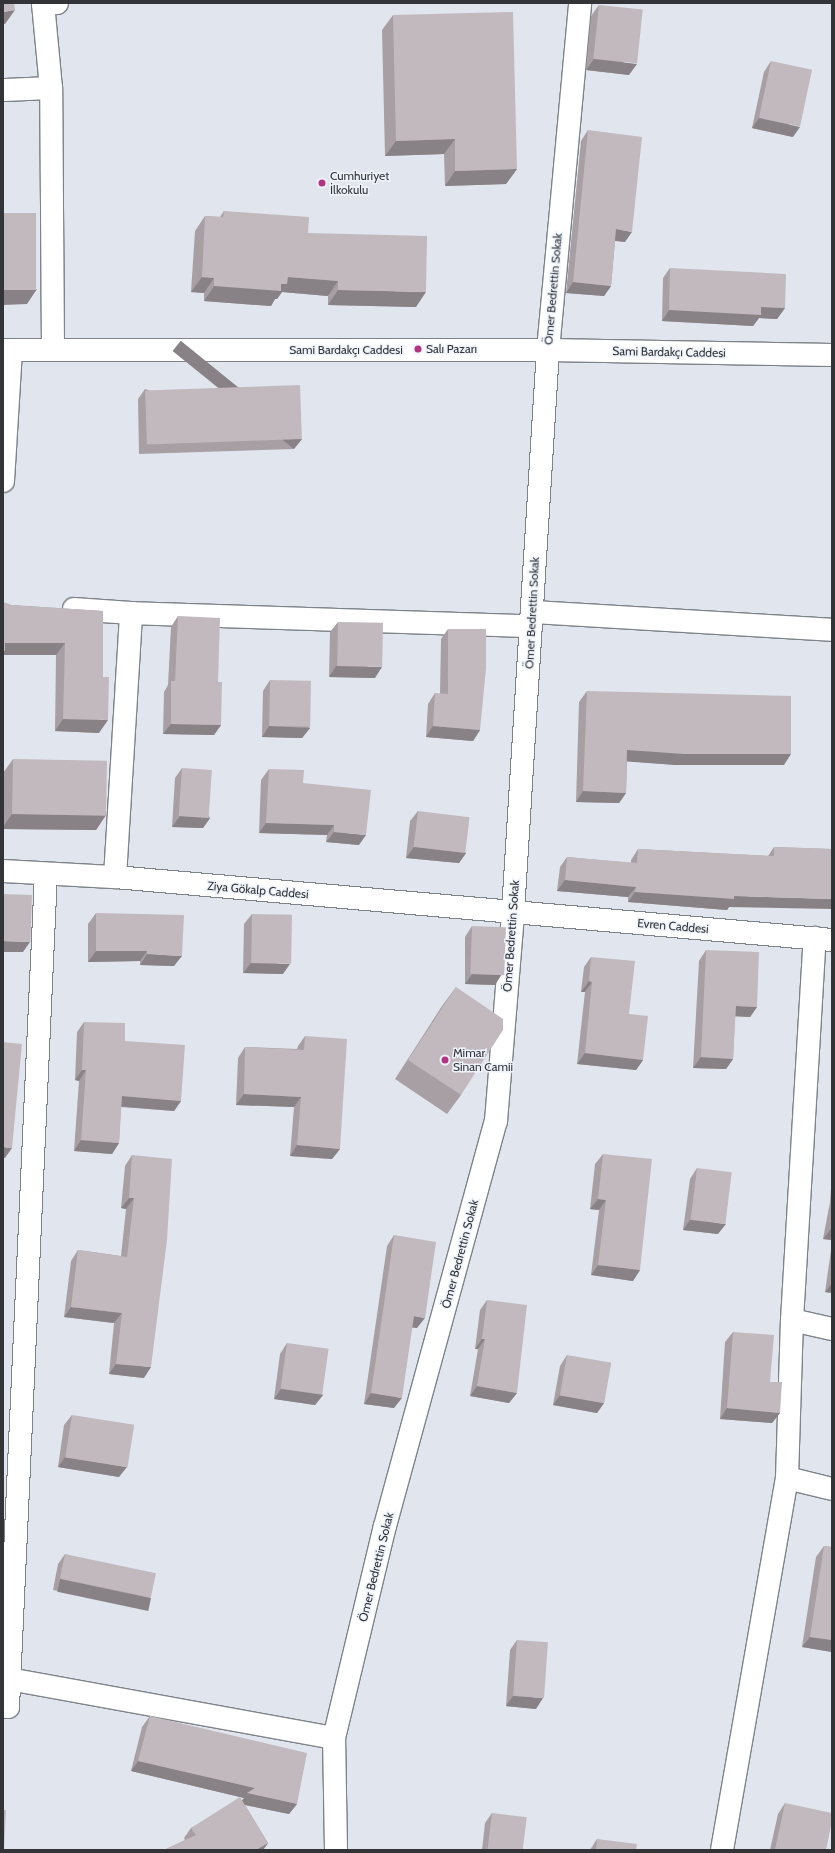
<!DOCTYPE html>
<meta charset="utf-8">
<style>
body{margin:0}
#map{position:relative;width:835px;height:1853px;overflow:hidden;background:#e1e6ee;font-family:Cabin,sans-serif}
div>[style]{position:absolute}
[style*='--x']{left:calc(var(--x)*1px);top:calc(var(--y)*1px);width:calc(var(--w)*1px);rotate:calc(var(--a)*1deg)}
.roads{filter:drop-shadow(1px 0 #7e838a) drop-shadow(-1px 0 #7e838a) drop-shadow(0 1px #7e838a) drop-shadow(0 -1px #7e838a)}
.minor>*{height:22px;margin:-11px;padding:0 11px;transform-origin:11px;border-radius:11px;background:#fff}
.wall>*{inset:0;background:#a79fa4}
.shaded-wall>*{inset:0;background:#888286;transform-origin:0 0}
.building>*{inset:0;background:#c2b9bf;transform-origin:0 0}
.dots>*{width:11px;height:11px;translate:-50% -50%;box-sizing:border-box;border:2px solid #eef3fb;border-radius:50%}
span{translate:-50% -50%;white-space:nowrap;text-align:center;line-height:1.15;-webkit-text-stroke:3px #eef3fb;paint-order:stroke}
.poi-label{font-size:12px;color:#323437}
.left{translate:0 -50%;text-align:left}
.street-label{font-size:12px;color:#323437}
.frame{position:absolute;inset:0;border:4px solid #323437;pointer-events:none}
</style>
<div id="map">
<div class="roads">
<div class="minor">
<i style="--x:3;--y:90;--w:48;--a:-2.4"></i>
<i style="--x:53;--y:349;--w:261;--a:-90.4"></i>
<i style="--x:51;--y:88;--w:84;--a:-95.4"></i>
<i style="--x:43;--y:4;--w:14;--a:-4"></i>
<i style="--x:3;--y:350;--w:545;--a:0"></i>
<i style="--x:548;--y:350;--w:284;--a:1"></i>
<i style="--x:3;--y:481;--w:131;--a:-86.5"></i>
<i style="--x:74;--y:609;--w:57;--a:4"></i>
<i style="--x:532;--y:612;--w:301;--a:3.4"></i>
<i style="--x:3;--y:871;--w:112;--a:3.1"></i>
<i style="--x:115;--y:877;--w:720;--a:5.02"></i>
<i style="--x:115;--y:877;--w:264;--a:-86.5"></i>
<i style="--x:131;--y:613;--w:400;--a:1.9"></i>
<i style="--x:792;--y:1320;--w:41;--a:12.7"></i>
<i style="--x:787;--y:1478;--w:46;--a:13.7"></i>
<i style="--x:9;--y:1679;--w:330;--a:10.3"></i>
<i style="--x:3;--y:1706;--w:5;--a:11"></i>
<i style="--x:8;--y:1707;--w:834;--a:-87.39"></i>
<i style="--x:336;--y:1850;--w:112;--a:-91"></i>
<i style="--x:334;--y:1738;--w:218;--a:-76.5"></i>
<i style="--x:385;--y:1526;--w:420;--a:-74.7"></i>
<i style="--x:496;--y:1121;--w:210;--a:-85.3"></i>
<i style="--x:513;--y:912;--w:563;--a:-86.44"></i>
<i style="--x:548;--y:350;--w:348;--a:-84.7"></i>
<i style="--x:722;--y:1850;--w:378;--a:-80.1"></i>
<i style="--x:787;--y:1478;--w:158;--a:-88.2"></i>
<i style="--x:792;--y:1320;--w:383;--a:-86.6"></i>
</div>
</div>
<div class="wall">
<i style="clip-path:polygon(599px 5px,629px 75px,586px 70px,591px 16px)"></i>
<i style="clip-path:polygon(393px 15px,517px 169px,506px 184px,445px 186px,444px 154px,385px 156px,382px 30px)"></i>
<i style="clip-path:polygon(771px 61px,793px 137px,752px 128px,764px 72px)"></i>
<i style="clip-path:polygon(588px 130px,625px 242px,615px 241px,611px 286px,604px 296px,566px 293px,581px 141px)"></i>
<i style="clip-path:polygon(224px 211px,308px 233px,416px 307px,328px 305px,328px 296px,282px 292px,277px 299px,275px 299px,271px 306px,204px 301px,204px 293px,191px 292px,195px 231px,205px 216px,220px 217px)"></i>
<i style="clip-path:polygon(670px 268px,785px 308px,777px 319px,759px 318px,753px 326px,662px 321px,663px 278px)"></i>
<i style="clip-path:polygon(145px 389px,302px 439px,294px 449px,139px 454px,138px 399px)"></i>
<i style="clip-path:polygon(3px 602px,11px 605px,103px 611px,99px 733px,55px 731px,56px 655px,3px 655px)"></i>
<i style="clip-path:polygon(178px 616px,218px 682px,221px 725px,214px 735px,163px 734px,164px 692px,168px 685px,171px 627px)"></i>
<i style="clip-path:polygon(338px 622px,375px 678px,329px 677px,330px 632px)"></i>
<i style="clip-path:polygon(448px 629px,480px 730px,473px 741px,426px 737px,428px 704px,435px 693px,440px 694px,441px 639px)"></i>
<i style="clip-path:polygon(270px 680px,310px 728px,302px 738px,262px 737px,263px 691px)"></i>
<i style="clip-path:polygon(587px 691px,784px 765px,676px 765px,627px 761px,626px 793px,619px 803px,576px 802px,579px 702px)"></i>
<i style="clip-path:polygon(13px 759px,106px 815px,96px 830px,3px 829px,3px 773px)"></i>
<i style="clip-path:polygon(182px 768px,210px 818px,203px 828px,172px 827px,175px 778px)"></i>
<i style="clip-path:polygon(269px 769px,303px 783px,359px 845px,326px 842px,327px 835px,259px 833px,261px 780px)"></i>
<i style="clip-path:polygon(418px 811px,466px 853px,459px 863px,406px 858px,410px 821px)"></i>
<i style="clip-path:polygon(774px 847px,832px 849px,729px 907px,727px 910px,628px 902px,628px 897px,557px 891px,560px 867px,567px 857px,631px 863px,631px 860px,638px 849px,768px 856px)"></i>
<i style="clip-path:polygon(96px 913px,174px 966px,140px 965px,140px 961px,88px 962px,88px 924px)"></i>
<i style="clip-path:polygon(252px 914px,283px 974px,243px 973px,244px 924px)"></i>
<i style="clip-path:polygon(472px 926px,495px 985px,465px 984px,465px 937px)"></i>
<i style="clip-path:polygon(706px 950px,757px 1007px,750px 1017px,735px 1016px,733px 1059px,726px 1069px,693px 1068px,699px 961px)"></i>
<i style="clip-path:polygon(591px 957px,629px 1014px,643px 1060px,636px 1070px,577px 1064px,585px 992px,581px 992px,584px 967px)"></i>
<i style="clip-path:polygon(456px 987px,461px 1095px,447px 1114px,395px 1079px,442px 1006px)"></i>
<i style="clip-path:polygon(84px 1022px,125px 1041px,181px 1101px,174px 1111px,121px 1107px,119px 1143px,112px 1154px,74px 1151px,79px 1081px,75px 1080px,77px 1032px)"></i>
<i style="clip-path:polygon(305px 1036px,340px 1149px,332px 1159px,290px 1156px,294px 1107px,236px 1105px,238px 1058px,245px 1047px,297px 1049px,298px 1046px)"></i>
<i style="clip-path:polygon(603px 1154px,640px 1270px,633px 1281px,591px 1275px,599px 1210px,590px 1209px,595px 1164px)"></i>
<i style="clip-path:polygon(132px 1155px,144px 1378px,109px 1374px,114px 1323px,64px 1317px,71px 1261px,78px 1250px,121px 1256px,126px 1209px,121px 1208px,125px 1166px)"></i>
<i style="clip-path:polygon(697px 1168px,718px 1234px,683px 1230px,690px 1179px)"></i>
<i style="clip-path:polygon(832px 1174px,832px 1240px,823px 1239px,830px 1202px)"></i>
<i style="clip-path:polygon(394px 1235px,417px 1328px,412px 1327px,394px 1408px,364px 1404px,387px 1246px)"></i>
<i style="clip-path:polygon(832px 1243px,832px 1293px,825px 1292px)"></i>
<i style="clip-path:polygon(487px 1300px,517px 1393px,509px 1403px,470px 1396px,478px 1349px,475px 1349px,480px 1310px)"></i>
<i style="clip-path:polygon(733px 1332px,770px 1382px,780px 1413px,772px 1423px,720px 1419px,725px 1342px)"></i>
<i style="clip-path:polygon(287px 1343px,323px 1395px,315px 1405px,274px 1399px,280px 1354px)"></i>
<i style="clip-path:polygon(567px 1355px,604px 1403px,597px 1413px,553px 1405px,560px 1366px)"></i>
<i style="clip-path:polygon(72px 1415px,119px 1477px,58px 1467px,64px 1425px)"></i>
<i style="clip-path:polygon(824px 1546px,832px 1547px,832px 1652px,802px 1647px,816px 1557px)"></i>
<i style="clip-path:polygon(65px 1554px,151px 1598px,144px 1609px,53px 1590px,58px 1564px)"></i>
<i style="clip-path:polygon(517px 1640px,536px 1709px,506px 1706px,510px 1650px)"></i>
<i style="clip-path:polygon(150px 1716px,297px 1804px,289px 1814px,245px 1805px,268px 1843px,263px 1850px,164px 1850px,185px 1840px,184px 1838px,191px 1828px,242px 1800px,244px 1798px,131px 1771px,142px 1727px)"></i>
<i style="clip-path:polygon(785px 1803px,826px 1850px,770px 1850px,778px 1814px)"></i>
<i style="clip-path:polygon(492px 1813px,524px 1850px,482px 1850px,485px 1823px)"></i>
<i style="clip-path:polygon(597px 1839px,636px 1850px,590px 1850px)"></i>
</div>
<div class="shaded-wall">
<i style="clip-path:polygon(15px 10px,5px 24px,3px 24px,3px 12px)"></i>
<i style="clip-path:polygon(594px 59px,637px 64px,629px 75px,586px 70px)"></i>
<i style="clip-path:polygon(759px 118px,800px 127px,793px 137px,752px 128px)"></i>
<i style="clip-path:polygon(455px 139px,444px 154px,385px 156px,396px 141px)"></i>
<i style="clip-path:polygon(517px 169px,506px 184px,445px 186px,455px 171px)"></i>
<i style="clip-path:polygon(616px 229px,632px 232px,625px 242px,609px 240px)"></i>
<i style="clip-path:polygon(202px 277px,214px 278px,204px 293px,191px 292px)"></i>
<i style="clip-path:polygon(288px 277px,338px 281px,328px 296px,282px 292px,277px 299px,275px 299px,271px 306px,204px 301px,214px 286px)"></i>
<i style="clip-path:polygon(573px 282px,611px 286px,604px 296px,566px 293px)"></i>
<i style="clip-path:polygon(37px 289px,27px 304px,3px 305px,3px 290px)"></i>
<i style="clip-path:polygon(338px 290px,426px 292px,416px 307px,328px 305px)"></i>
<i style="clip-path:polygon(761px 307px,785px 308px,777px 319px,759px 318px,753px 326px,662px 321px,669px 310px)"></i>
<i style="left:302px;top:439px;width:13px;height:156px;rotate:129deg"></i>
<i style="clip-path:polygon(5px 643px,65px 643px,56px 655px,3px 655px,3px 646px)"></i>
<i style="clip-path:polygon(336px 666px,382px 667px,375px 678px,329px 677px)"></i>
<i style="clip-path:polygon(63px 719px,108px 720px,99px 733px,55px 731px)"></i>
<i style="clip-path:polygon(171px 724px,221px 725px,214px 735px,163px 734px)"></i>
<i style="clip-path:polygon(269px 726px,310px 728px,302px 738px,262px 737px)"></i>
<i style="clip-path:polygon(433px 726px,480px 730px,473px 741px,426px 737px)"></i>
<i style="clip-path:polygon(627px 750px,791px 754px,784px 765px,676px 765px,620px 761px)"></i>
<i style="clip-path:polygon(583px 791px,626px 793px,619px 803px,576px 802px)"></i>
<i style="clip-path:polygon(12px 814px,106px 815px,96px 830px,3px 829px,3px 827px)"></i>
<i style="clip-path:polygon(180px 816px,210px 818px,203px 828px,172px 827px)"></i>
<i style="clip-path:polygon(266px 823px,334px 825px,327px 835px,259px 833px)"></i>
<i style="clip-path:polygon(334px 832px,366px 835px,359px 845px,326px 842px)"></i>
<i style="clip-path:polygon(414px 847px,466px 853px,459px 863px,406px 858px)"></i>
<i style="clip-path:polygon(565px 880px,636px 887px,628px 897px,557px 891px)"></i>
<i style="clip-path:polygon(635px 892px,734px 896px,832px 899px,832px 909px,729px 907px,727px 910px,628px 902px)"></i>
<i style="clip-path:polygon(3px 941px,30px 942px,23px 952px,3px 952px)"></i>
<i style="clip-path:polygon(96px 951px,147px 951px,140px 961px,88px 962px)"></i>
<i style="clip-path:polygon(147px 954px,182px 956px,174px 966px,140px 965px)"></i>
<i style="clip-path:polygon(251px 963px,290px 964px,283px 974px,243px 973px)"></i>
<i style="clip-path:polygon(472px 974px,502px 974px,495px 985px,465px 984px)"></i>
<i style="clip-path:polygon(589px 981px,592px 982px,585px 992px,581px 992px)"></i>
<i style="clip-path:polygon(736px 1006px,757px 1007px,750px 1017px,729px 1016px)"></i>
<i style="clip-path:polygon(585px 1053px,643px 1060px,636px 1070px,577px 1064px)"></i>
<i style="clip-path:polygon(701px 1057px,733px 1059px,726px 1069px,693px 1068px)"></i>
<i style="clip-path:polygon(82px 1070px,86px 1070px,79px 1081px,75px 1080px)"></i>
<i style="clip-path:polygon(244px 1094px,301px 1097px,294px 1107px,236px 1105px)"></i>
<i style="clip-path:polygon(122px 1096px,181px 1101px,174px 1111px,115px 1106px)"></i>
<i style="clip-path:polygon(81px 1140px,119px 1143px,112px 1154px,74px 1151px)"></i>
<i style="clip-path:polygon(297px 1145px,340px 1149px,332px 1159px,290px 1156px)"></i>
<i style="clip-path:polygon(3px 1147px,12px 1148px,5px 1158px,3px 1158px)"></i>
<i style="clip-path:polygon(129px 1198px,134px 1198px,126px 1209px,121px 1208px)"></i>
<i style="clip-path:polygon(598px 1199px,606px 1200px,599px 1210px,590px 1209px)"></i>
<i style="clip-path:polygon(690px 1220px,726px 1224px,718px 1234px,683px 1230px)"></i>
<i style="clip-path:polygon(831px 1229px,832px 1229px,832px 1240px,823px 1239px)"></i>
<i style="clip-path:polygon(598px 1265px,640px 1270px,633px 1281px,591px 1275px)"></i>
<i style="clip-path:polygon(832px 1283px,832px 1293px,825px 1292px)"></i>
<i style="clip-path:polygon(71px 1307px,122px 1313px,114px 1323px,64px 1317px)"></i>
<i style="clip-path:polygon(414px 1316px,425px 1318px,417px 1328px,407px 1327px)"></i>
<i style="clip-path:polygon(482px 1339px,485px 1339px,478px 1349px,475px 1349px)"></i>
<i style="clip-path:polygon(116px 1364px,151px 1367px,144px 1378px,109px 1374px)"></i>
<i style="clip-path:polygon(477px 1386px,517px 1393px,509px 1403px,470px 1396px)"></i>
<i style="clip-path:polygon(281px 1389px,323px 1395px,315px 1405px,274px 1399px)"></i>
<i style="clip-path:polygon(371px 1393px,402px 1398px,394px 1408px,364px 1404px)"></i>
<i style="clip-path:polygon(560px 1395px,604px 1403px,597px 1413px,553px 1405px)"></i>
<i style="clip-path:polygon(727px 1408px,780px 1413px,772px 1423px,720px 1419px)"></i>
<i style="clip-path:polygon(65px 1457px,127px 1467px,119px 1477px,58px 1467px)"></i>
<i style="left:60px;top:1579px;width:93px;height:13px;rotate:12deg"></i>
<i style="clip-path:polygon(810px 1637px,832px 1640px,832px 1652px,802px 1647px)"></i>
<i style="clip-path:polygon(513px 1696px,543px 1698px,536px 1709px,506px 1706px)"></i>
<i style="clip-path:polygon(138px 1761px,255px 1788px,297px 1804px,289px 1814px,240px 1804px,244px 1798px,131px 1771px)"></i>
<i style="clip-path:polygon(268px 1843px,263px 1850px,256px 1850px)"></i>
</div>
<div class="building">
<i style="clip-path:polygon(3px 3px,14px 3px,15px 10px,3px 12px)"></i>
<i style="left:599px;top:5px;width:44px;height:54px;rotate:6deg"></i>
<i style="clip-path:polygon(513px 12px,517px 169px,455px 171px,455px 139px,396px 141px,393px 15px)"></i>
<i style="left:771px;top:61px;width:42px;height:58px;rotate:12deg"></i>
<i style="clip-path:polygon(588px 130px,642px 137px,632px 232px,616px 229px,611px 286px,573px 282px)"></i>
<i style="clip-path:polygon(224px 211px,309px 217px,308px 233px,427px 236px,426px 292px,338px 290px,338px 281px,288px 277px,287px 284px,281px 284px,281px 291px,214px 286px,214px 278px,202px 277px,205px 216px,223px 217px)"></i>
<i style="left:3px;top:213px;width:33px;height:77px"></i>
<i style="clip-path:polygon(670px 268px,786px 274px,785px 308px,761px 307px,761px 315px,669px 310px)"></i>
<i style="left:300px;top:385px;width:54px;height:155px;rotate:88deg"></i>
<i style="clip-path:polygon(3px 602px,11px 605px,103px 611px,103px 677px,109px 677px,108px 720px,63px 719px,65px 643px,5px 643px,5px 651px,3px 651px)"></i>
<i style="clip-path:polygon(178px 616px,220px 618px,218px 682px,222px 682px,221px 725px,171px 724px,171px 681px,175px 681px)"></i>
<i style="left:338px;top:622px;width:45px;height:44px;rotate:1deg"></i>
<i style="clip-path:polygon(448px 629px,486px 629px,486px 669px,480px 730px,433px 726px,435px 693px,448px 694px)"></i>
<i style="left:270px;top:680px;width:41px;height:46px;rotate:1deg"></i>
<i style="clip-path:polygon(587px 691px,791px 696px,791px 754px,684px 754px,627px 750px,626px 793px,583px 791px)"></i>
<i style="left:13px;top:759px;width:94px;height:55px;rotate:1deg"></i>
<i style="left:182px;top:768px;width:30px;height:48px;rotate:4deg"></i>
<i style="clip-path:polygon(269px 769px,304px 770px,303px 783px,371px 790px,366px 835px,334px 832px,334px 825px,266px 823px)"></i>
<i style="left:418px;top:811px;width:52px;height:36px;rotate:7deg"></i>
<i style="clip-path:polygon(774px 847px,832px 849px,832px 899px,734px 896px,734px 899px,635px 892px,636px 887px,565px 880px,567px 857px,637px 863px,638px 849px,774px 856px)"></i>
<i style="left:3px;top:894px;width:29px;height:47px;rotate:2deg"></i>
<i style="clip-path:polygon(96px 913px,184px 915px,182px 956px,147px 954px,147px 951px,96px 951px)"></i>
<i style="left:252px;top:914px;width:40px;height:49px;rotate:1deg"></i>
<i style="left:472px;top:926px;width:34px;height:48px;rotate:2deg"></i>
<i style="clip-path:polygon(706px 950px,759px 952px,757px 1007px,736px 1006px,733px 1059px,701px 1057px)"></i>
<i style="clip-path:polygon(591px 957px,635px 961px,629px 1014px,648px 1016px,643px 1060px,585px 1053px,592px 982px,589px 981px)"></i>
<i style="clip-path:polygon(456px 987px,503px 1019px,503px 1030px,461px 1095px,408px 1060px)"></i>
<i style="clip-path:polygon(84px 1022px,125px 1023px,125px 1041px,185px 1045px,181px 1101px,122px 1096px,119px 1143px,81px 1140px,86px 1070px,82px 1070px)"></i>
<i style="clip-path:polygon(305px 1036px,347px 1039px,340px 1149px,297px 1145px,301px 1097px,244px 1094px,245px 1047px,304px 1050px)"></i>
<i style="clip-path:polygon(3px 1042px,22px 1044px,12px 1148px,3px 1147px)"></i>
<i style="clip-path:polygon(603px 1154px,652px 1159px,640px 1270px,598px 1265px,606px 1200px,598px 1199px)"></i>
<i style="clip-path:polygon(132px 1155px,172px 1159px,167px 1240px,151px 1367px,116px 1364px,122px 1313px,71px 1307px,78px 1250px,127px 1257px,134px 1198px,129px 1198px)"></i>
<i style="left:697px;top:1168px;width:35px;height:52px;rotate:7deg"></i>
<i style="clip-path:polygon(832px 1221px,832px 1229px,831px 1229px)"></i>
<i style="clip-path:polygon(394px 1235px,436px 1242px,425px 1318px,414px 1316px,402px 1398px,371px 1393px)"></i>
<i style="clip-path:polygon(487px 1300px,527px 1305px,517px 1393px,477px 1386px,485px 1339px,482px 1339px)"></i>
<i style="clip-path:polygon(733px 1332px,774px 1335px,770px 1382px,782px 1382px,780px 1413px,727px 1408px)"></i>
<i style="left:287px;top:1343px;width:42px;height:46px;rotate:8deg"></i>
<i style="left:567px;top:1355px;width:45px;height:41px;rotate:10deg"></i>
<i style="left:72px;top:1415px;width:63px;height:43px;rotate:9deg"></i>
<i style="clip-path:polygon(824px 1546px,832px 1547px,832px 1640px,810px 1637px)"></i>
<i style="left:65px;top:1554px;width:93px;height:25px;rotate:12deg"></i>
<i style="left:517px;top:1640px;width:31px;height:56px;rotate:4deg"></i>
<i style="clip-path:polygon(150px 1716px,307px 1753px,297px 1804px,247px 1793px,255px 1788px,138px 1761px)"></i>
<i style="clip-path:polygon(240px 1797px,268px 1843px,256px 1850px,164px 1850px,196px 1835px,191px 1828px)"></i>
<i style="clip-path:polygon(785px 1803px,832px 1813px,832px 1821px,826px 1850px,775px 1850px)"></i>
<i style="clip-path:polygon(3px 1810px,6px 1810px,4px 1850px,3px 1850px)"></i>
<i style="left:492px;top:1813px;width:35px;height:37px;rotate:7deg"></i>
<i style="clip-path:polygon(597px 1839px,637px 1844px,636px 1850px,596px 1850px)"></i>
</div>
<div class="dots">
<i style="left:322px;top:183px;background:#b23585"></i>
<i style="left:418px;top:349px;background:#b23585"></i>
<i style="left:445px;top:1060px;background:#b23585"></i>
</div>
<div class="poi-label">
<span class="left" style="left:330px;top:183px">Cumhuriyet<br>İlkokulu</span>
<span class="left" style="left:426px;top:349px">Salı Pazarı</span>
<span class="left" style="left:453px;top:1060px">Mimar<br>Sinan Camii</span>
</div>
<div class="street-label">
<span style="left:553px;top:289px;rotate:-85deg">Ömer Bedrettin Sokak</span>
<span style="left:346px;top:350px">Sami Bardakçı Caddesi</span>
<span style="left:669px;top:352px;rotate:1deg">Sami Bardakçı Caddesi</span>
<span style="left:532px;top:613px;rotate:-87deg">Ömer Bedrettin Sokak</span>
<span style="left:258px;top:890px;rotate:5deg">Ziya Gökalp Caddesi</span>
<span style="left:673px;top:926px;rotate:5deg">Evren Caddesi</span>
<span style="left:511px;top:936px;rotate:-86deg">Ömer Bedrettin Sokak</span>
<span style="left:460px;top:1254px;rotate:-75deg">Ömer Bedrettin Sokak</span>
<span style="left:376px;top:1567px;rotate:-76deg">Ömer Bedrettin Sokak</span>
</div>
<div class="frame"></div>
</div>
